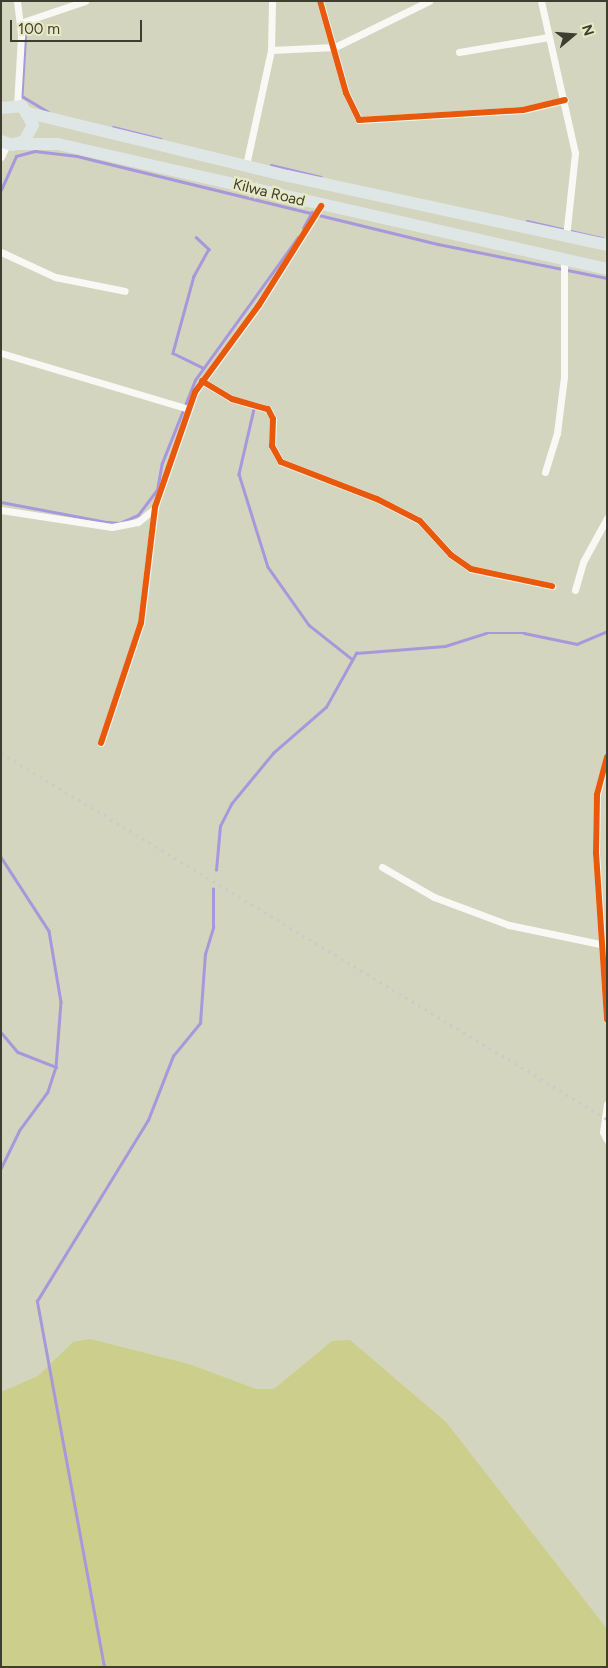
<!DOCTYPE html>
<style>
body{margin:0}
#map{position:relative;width:608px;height:1668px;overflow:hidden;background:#d3d5bf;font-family:Figtree,sans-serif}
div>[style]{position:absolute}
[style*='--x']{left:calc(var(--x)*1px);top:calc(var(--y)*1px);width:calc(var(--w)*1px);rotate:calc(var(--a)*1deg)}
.green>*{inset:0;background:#cccf8b}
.stream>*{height:2.5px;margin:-1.25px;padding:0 1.25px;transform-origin:1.25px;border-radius:1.25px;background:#a798dc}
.street>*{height:7px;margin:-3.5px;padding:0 3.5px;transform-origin:3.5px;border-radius:3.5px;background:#f8f9f5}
.highway>*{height:12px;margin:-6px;padding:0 6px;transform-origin:6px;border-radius:6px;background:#dee6e6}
.rail>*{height:2.5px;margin-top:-1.25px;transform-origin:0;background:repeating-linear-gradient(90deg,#cbccc6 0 2.5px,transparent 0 7.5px)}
.cycleway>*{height:6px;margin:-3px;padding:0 3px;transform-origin:3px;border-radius:3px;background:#e8590c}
span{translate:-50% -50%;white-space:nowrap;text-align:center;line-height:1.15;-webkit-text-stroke:4.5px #e7eac4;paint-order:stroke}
.street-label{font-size:15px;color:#3d3e2f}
.frame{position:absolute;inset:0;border:2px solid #3d3e2f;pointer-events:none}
.north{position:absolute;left:548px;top:10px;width:50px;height:50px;-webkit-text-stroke:4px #e7eac4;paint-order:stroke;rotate:72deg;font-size:14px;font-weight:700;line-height:20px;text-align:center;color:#3d3e2f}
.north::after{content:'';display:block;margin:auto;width:18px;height:22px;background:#3d3e2f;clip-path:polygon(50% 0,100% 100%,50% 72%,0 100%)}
.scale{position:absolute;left:10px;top:20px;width:132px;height:22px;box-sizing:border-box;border:2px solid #3d3e2f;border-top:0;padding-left:6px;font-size:15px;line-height:18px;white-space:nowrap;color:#3d3e2f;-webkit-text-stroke:4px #e7eac4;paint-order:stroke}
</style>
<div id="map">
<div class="green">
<i style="clip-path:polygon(90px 1339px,189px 1364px,256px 1389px,274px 1389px,332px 1341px,350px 1340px,446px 1422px,607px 1629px,607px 1667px,1px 1667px,1px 1392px,38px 1376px,73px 1342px)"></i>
</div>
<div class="stream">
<i style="--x:26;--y:30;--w:66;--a:93.5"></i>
<i style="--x:22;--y:96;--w:31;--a:31"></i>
<i style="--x:113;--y:127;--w:49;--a:14"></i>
<i style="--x:271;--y:165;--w:51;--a:13.5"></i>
<i style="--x:1;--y:190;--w:37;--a:-66"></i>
<i style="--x:16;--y:156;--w:20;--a:-15"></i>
<i style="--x:35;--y:151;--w:42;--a:6.8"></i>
<i style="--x:77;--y:156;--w:372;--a:13.7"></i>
<i style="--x:438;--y:244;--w:172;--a:11.4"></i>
<i style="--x:527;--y:221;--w:77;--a:12.8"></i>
<i style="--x:303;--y:228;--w:18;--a:-61"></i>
<i style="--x:196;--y:237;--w:18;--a:43"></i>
<i style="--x:209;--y:249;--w:31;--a:119"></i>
<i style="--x:194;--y:276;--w:80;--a:105.3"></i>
<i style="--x:173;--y:353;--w:34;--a:26"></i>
<i style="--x:254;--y:409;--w:67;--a:103"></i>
<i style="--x:239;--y:474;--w:97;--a:72.7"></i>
<i style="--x:268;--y:567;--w:71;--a:54.7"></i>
<i style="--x:309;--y:625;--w:55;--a:38.3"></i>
<i style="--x:1;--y:502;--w:108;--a:10.7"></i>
<i style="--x:107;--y:522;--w:13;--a:4"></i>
<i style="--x:120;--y:523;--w:20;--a:-24"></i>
<i style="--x:138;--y:515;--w:31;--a:-53"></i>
<i style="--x:157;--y:490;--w:27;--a:-80"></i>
<i style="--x:162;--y:463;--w:89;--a:-68.3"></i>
<i style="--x:195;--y:380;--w:176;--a:-54.2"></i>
<i style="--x:1;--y:857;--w:88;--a:57"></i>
<i style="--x:49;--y:931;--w:72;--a:80.4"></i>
<i style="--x:61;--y:1002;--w:65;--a:94.4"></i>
<i style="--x:56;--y:1067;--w:26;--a:108"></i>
<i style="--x:48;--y:1092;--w:47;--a:126.4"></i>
<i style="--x:20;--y:1130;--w:43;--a:116"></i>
<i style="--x:216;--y:870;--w:44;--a:-84.8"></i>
<i style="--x:220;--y:826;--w:25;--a:-63"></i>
<i style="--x:231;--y:804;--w:66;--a:-50.5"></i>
<i style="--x:273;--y:753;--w:70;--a:-41"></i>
<i style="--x:326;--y:707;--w:62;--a:-60.9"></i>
<i style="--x:356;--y:653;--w:89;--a:-4.5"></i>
<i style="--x:445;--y:646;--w:43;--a:-17.6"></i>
<i style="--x:486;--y:633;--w:38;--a:0"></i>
<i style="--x:524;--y:633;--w:54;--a:11.7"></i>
<i style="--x:577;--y:644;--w:33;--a:-23"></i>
<i style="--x:1;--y:1032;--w:26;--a:50"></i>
<i style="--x:18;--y:1052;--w:41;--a:21.5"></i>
<i style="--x:104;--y:1667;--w:372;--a:-100.4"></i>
<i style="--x:37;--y:1301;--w:212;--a:-58.5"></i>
<i style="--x:148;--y:1120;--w:69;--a:-68.7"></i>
<i style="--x:173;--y:1056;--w:43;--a:-50.7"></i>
<i style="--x:200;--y:1023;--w:69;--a:-85.9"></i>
<i style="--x:205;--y:954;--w:28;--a:-73"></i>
<i style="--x:213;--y:927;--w:38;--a:-90"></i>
</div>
<div class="street">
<i style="--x:17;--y:1;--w:35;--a:83"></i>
<i style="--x:21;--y:36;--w:69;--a:93.3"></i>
<i style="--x:320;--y:1;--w:96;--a:74.2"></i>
<i style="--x:346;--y:93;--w:30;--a:64"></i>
<i style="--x:359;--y:120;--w:164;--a:-3.5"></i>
<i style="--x:523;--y:110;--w:43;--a:-13.4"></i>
<i style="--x:541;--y:1;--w:156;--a:77.4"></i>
<i style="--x:575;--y:153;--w:84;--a:96.1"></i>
<i style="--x:20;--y:23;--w:69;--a:-18.7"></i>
<i style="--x:271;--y:50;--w:64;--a:-2.7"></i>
<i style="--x:335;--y:47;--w:105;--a:-26.1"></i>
<i style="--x:459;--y:52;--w:91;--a:-9.5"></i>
<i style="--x:1;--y:157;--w:14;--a:-65"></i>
<i style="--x:246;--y:165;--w:118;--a:-77.7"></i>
<i style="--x:271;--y:50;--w:49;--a:-88.8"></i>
<i style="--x:1;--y:252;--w:60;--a:24.8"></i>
<i style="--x:55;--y:277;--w:71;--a:11.3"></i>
<i style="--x:1;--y:353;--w:196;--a:16.6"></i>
<i style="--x:202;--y:381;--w:35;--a:31"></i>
<i style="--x:232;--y:399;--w:37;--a:16"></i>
<i style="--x:268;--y:409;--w:11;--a:63"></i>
<i style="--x:273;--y:419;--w:27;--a:92"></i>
<i style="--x:272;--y:446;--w:18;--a:61"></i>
<i style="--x:281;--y:462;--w:103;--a:21.1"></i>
<i style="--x:377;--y:499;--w:48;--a:27.1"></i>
<i style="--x:420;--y:521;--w:46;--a:47.6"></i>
<i style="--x:451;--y:555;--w:24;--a:35"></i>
<i style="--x:471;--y:569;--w:83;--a:11.9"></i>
<i style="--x:545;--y:472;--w:41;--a:-72.9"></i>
<i style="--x:557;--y:433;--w:56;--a:-82.9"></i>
<i style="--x:564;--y:377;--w:116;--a:-90"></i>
<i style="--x:1;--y:510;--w:112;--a:8.7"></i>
<i style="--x:112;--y:527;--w:26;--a:-11"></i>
<i style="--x:138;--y:522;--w:22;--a:-39"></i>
<i style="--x:575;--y:590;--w:29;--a:-74"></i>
<i style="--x:583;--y:562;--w:50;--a:-61.4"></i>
<i style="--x:101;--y:743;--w:126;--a:-71.6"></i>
<i style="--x:141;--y:623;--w:117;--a:-83.1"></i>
<i style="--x:155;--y:507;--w:122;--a:-70.8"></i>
<i style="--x:195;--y:392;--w:108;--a:-53.7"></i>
<i style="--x:259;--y:305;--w:117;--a:-57.9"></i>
<i style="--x:607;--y:757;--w:39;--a:105"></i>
<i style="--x:597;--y:795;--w:58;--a:91"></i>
<i style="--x:596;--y:853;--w:167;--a:86.2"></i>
<i style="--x:382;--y:867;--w:60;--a:30"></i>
<i style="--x:434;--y:897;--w:80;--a:20.5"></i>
<i style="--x:509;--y:925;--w:98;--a:11.8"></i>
<i style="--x:607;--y:1104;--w:28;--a:98"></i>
<i style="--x:603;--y:1132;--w:9;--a:63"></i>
</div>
<div class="highway">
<i style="--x:1;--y:108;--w:21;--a:-5"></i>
<i style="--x:22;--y:106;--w:22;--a:60"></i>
<i style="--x:33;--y:125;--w:18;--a:119"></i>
<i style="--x:24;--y:141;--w:13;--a:162"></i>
<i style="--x:12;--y:145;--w:12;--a:-160"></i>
<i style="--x:29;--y:113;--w:267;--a:13.7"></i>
<i style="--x:288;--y:176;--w:326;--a:12.2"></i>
<i style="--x:18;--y:144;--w:40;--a:0"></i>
<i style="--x:58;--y:144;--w:563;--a:12.83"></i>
</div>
<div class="rail">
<i style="--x:1;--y:753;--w:708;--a:31.13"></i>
</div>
<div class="cycleway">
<i style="--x:320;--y:1;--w:96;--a:74.2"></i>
<i style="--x:346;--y:93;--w:30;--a:64"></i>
<i style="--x:359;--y:120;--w:164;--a:-3.5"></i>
<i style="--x:523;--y:110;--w:43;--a:-13.4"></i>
<i style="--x:202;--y:381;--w:35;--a:31"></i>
<i style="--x:232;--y:399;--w:37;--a:16"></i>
<i style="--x:268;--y:409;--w:11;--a:63"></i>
<i style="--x:273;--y:419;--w:27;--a:92"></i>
<i style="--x:272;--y:446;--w:18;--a:61"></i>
<i style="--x:281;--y:462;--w:103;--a:21.1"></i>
<i style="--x:377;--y:499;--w:48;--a:27.1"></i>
<i style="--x:420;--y:521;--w:46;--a:47.6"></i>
<i style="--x:451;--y:555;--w:24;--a:35"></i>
<i style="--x:471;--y:569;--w:83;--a:11.9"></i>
<i style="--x:101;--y:743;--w:126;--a:-71.6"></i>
<i style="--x:141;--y:623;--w:117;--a:-83.1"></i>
<i style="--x:155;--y:507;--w:122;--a:-70.8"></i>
<i style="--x:195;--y:392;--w:108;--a:-53.7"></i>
<i style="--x:259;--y:305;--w:117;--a:-57.9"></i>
<i style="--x:607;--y:757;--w:39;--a:105"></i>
<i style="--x:597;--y:795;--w:58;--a:91"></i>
<i style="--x:596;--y:853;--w:167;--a:86.2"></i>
</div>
<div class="street-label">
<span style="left:269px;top:193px;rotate:14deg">Kilwa Road</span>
</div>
<div class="frame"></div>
<div class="north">N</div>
<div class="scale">100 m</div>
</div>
